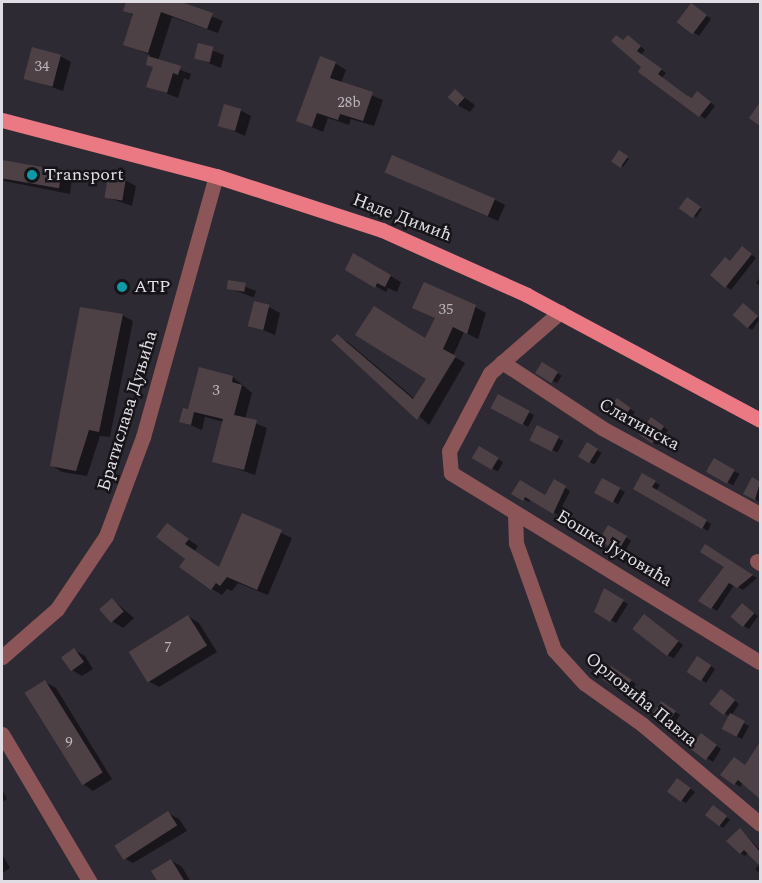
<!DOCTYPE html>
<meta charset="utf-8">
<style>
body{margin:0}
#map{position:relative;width:762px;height:883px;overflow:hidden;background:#2e2a34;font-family:Spectral,serif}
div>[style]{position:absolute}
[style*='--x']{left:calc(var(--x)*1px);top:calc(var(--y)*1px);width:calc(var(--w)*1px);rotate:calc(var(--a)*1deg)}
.shadow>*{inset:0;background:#0007;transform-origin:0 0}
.building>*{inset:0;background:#4e4146;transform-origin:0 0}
.minor>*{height:15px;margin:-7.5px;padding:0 7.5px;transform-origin:7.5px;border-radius:7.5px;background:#8c5558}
.major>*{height:15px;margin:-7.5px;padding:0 7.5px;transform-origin:7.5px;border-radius:7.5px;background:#ea7983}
.dots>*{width:16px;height:16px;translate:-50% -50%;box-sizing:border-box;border:3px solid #161418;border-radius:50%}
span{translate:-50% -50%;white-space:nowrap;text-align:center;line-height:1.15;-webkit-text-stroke:5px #161418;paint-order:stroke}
.number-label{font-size:15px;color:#bcb6bc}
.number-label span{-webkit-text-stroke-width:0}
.poi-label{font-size:18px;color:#e0dde4}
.left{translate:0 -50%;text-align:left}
.street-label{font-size:18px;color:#e0dde4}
.frame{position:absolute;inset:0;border:3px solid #e0dde4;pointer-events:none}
</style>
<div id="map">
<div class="shadow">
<i style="clip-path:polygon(129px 2px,177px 2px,223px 21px,218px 33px,172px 17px,158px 61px,191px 74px,189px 80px,184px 78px,178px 98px,148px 86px,154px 68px,148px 64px,150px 55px,125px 44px,134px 16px,125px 10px)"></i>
<i style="clip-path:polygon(696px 8px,711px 19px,699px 36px,679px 22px)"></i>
<i style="clip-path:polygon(633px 40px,645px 50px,641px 55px,666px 73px,662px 78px,692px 100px,702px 96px,715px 106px,705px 119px,640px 71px,643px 67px,624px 42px)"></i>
<i style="clip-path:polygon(199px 45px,224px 55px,221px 68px,196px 58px)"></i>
<i style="clip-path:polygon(60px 56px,71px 62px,63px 91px,25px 78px)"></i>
<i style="clip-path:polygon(335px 63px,346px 70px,341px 83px,383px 100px,374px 126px,351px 119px,349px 125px,328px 118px,323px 132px,298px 121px)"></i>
<i style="clip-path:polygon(455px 91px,475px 105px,470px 112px,459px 106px)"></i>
<i style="clip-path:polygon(240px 110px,251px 116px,245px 136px,220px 125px)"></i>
<i style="left:619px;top:152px;width:12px;height:10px;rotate:35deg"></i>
<i style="clip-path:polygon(2px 161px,62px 173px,72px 179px,70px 194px,4px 181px)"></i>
<i style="clip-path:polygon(387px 173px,494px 199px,505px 205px,498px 221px)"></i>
<i style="clip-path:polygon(125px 180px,136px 186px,132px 206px,106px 197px)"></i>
<i style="left:687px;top:199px;width:18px;height:10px;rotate:34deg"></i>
<i style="clip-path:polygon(747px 251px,756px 258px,731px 290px,712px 275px)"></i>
<i style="clip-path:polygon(354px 255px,401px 282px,397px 292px,388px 288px,386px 292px,347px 270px)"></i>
<i style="clip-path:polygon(760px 277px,760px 286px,756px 283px)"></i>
<i style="left:230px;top:281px;width:28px;height:7px;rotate:21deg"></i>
<i style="clip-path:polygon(743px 305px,760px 319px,752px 330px,747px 327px)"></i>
<i style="clip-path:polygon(269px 307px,280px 313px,275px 335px,250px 325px)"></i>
<i style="clip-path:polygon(475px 307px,486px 313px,478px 339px,464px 332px,453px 356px,465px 363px,429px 425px,333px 340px,337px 336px,348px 342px,415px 399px,428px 379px,426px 340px)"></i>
<i style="clip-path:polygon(122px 315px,133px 321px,110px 437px,100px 436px,87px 476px,62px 472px,51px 465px)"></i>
<i style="left:543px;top:364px;width:22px;height:9px;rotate:32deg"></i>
<i style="clip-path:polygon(200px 369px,233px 377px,252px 393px,245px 419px,267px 428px,255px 475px,214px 461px,224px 422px,205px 417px,202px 430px,181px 421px,189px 411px)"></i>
<i style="left:498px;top:396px;width:41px;height:13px;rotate:28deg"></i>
<i style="clip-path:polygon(622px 403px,635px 412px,627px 423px,609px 410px)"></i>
<i style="clip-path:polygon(657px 422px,668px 430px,657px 445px,652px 442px)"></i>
<i style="left:537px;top:427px;width:30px;height:13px;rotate:28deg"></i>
<i style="left:587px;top:444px;width:17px;height:14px;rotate:31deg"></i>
<i style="left:479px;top:448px;width:28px;height:11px;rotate:30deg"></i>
<i style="left:714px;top:460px;width:29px;height:13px;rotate:29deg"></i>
<i style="clip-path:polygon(643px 475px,660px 485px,656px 491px,711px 524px,708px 531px,635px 488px)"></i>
<i style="clip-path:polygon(753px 479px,760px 484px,760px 502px,745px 493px)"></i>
<i style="left:603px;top:480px;width:25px;height:14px;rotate:29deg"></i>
<i style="clip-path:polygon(555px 481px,570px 491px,558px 515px,531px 499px,529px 502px,513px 493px,544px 496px)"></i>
<i style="clip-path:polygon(243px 515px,292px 538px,268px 595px,238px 583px,232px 591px,227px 589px,222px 595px,212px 589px,167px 525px,198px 546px,195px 551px,220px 568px)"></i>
<i style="left:609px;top:527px;width:26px;height:15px;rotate:31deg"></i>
<i style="clip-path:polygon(705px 546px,757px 578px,743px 590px,734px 585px,717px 611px,700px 600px,726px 566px)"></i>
<i style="clip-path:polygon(605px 590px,628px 604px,616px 623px,596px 612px)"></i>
<i style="clip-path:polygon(113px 600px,134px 618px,123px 628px,112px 621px)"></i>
<i style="clip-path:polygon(747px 608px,758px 616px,749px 629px,744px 626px)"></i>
<i style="clip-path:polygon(188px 616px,199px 623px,217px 652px,159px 687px,148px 681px)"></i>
<i style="clip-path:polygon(649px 619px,683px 645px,674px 658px,669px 656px)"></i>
<i style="clip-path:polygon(74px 650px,85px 656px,93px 669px,82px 676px,72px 670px)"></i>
<i style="clip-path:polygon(703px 660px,715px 669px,706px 683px,688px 671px)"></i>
<i style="clip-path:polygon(616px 670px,636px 684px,628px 696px,603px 679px)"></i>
<i style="clip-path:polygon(45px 682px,56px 688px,112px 779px,93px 791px,83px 784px)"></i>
<i style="clip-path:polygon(726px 694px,739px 704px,731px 716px,749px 726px,742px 739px,723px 729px,730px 717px,712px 704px)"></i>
<i style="clip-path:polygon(667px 706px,680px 715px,671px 728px,653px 716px)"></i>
<i style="clip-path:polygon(706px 738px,721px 749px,713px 762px,692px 749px)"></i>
<i style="clip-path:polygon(760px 746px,760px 797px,743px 782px,740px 787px,723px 775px,745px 767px)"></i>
<i style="clip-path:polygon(682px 782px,695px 792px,686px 803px,682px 801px)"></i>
<i style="clip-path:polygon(2px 789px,7px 799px,2px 802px)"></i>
<i style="clip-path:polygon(719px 810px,730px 820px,723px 828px,719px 825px)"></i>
<i style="clip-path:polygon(168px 813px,179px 819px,187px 831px,133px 863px,122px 857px)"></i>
<i style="clip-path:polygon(740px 829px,760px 850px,760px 874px,755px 869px,760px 864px,749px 852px,745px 856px,740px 853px)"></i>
<i style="clip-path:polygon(2px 854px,10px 868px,2px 873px)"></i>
<i style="clip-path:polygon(171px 860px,182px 867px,191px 882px,160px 882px)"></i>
</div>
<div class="building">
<i style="clip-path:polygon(126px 2px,181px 2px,213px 13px,207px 29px,161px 12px,148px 53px,123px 45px,133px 14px,123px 11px)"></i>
<i style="left:691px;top:3px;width:20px;height:24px;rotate:37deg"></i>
<i style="clip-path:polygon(616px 35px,623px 40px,628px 35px,641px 46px,637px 51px,662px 69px,658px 74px,686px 95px,692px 98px,697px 91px,711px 102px,699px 117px,638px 72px,641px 67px,611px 41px)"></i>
<i style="left:198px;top:43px;width:16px;height:16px;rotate:14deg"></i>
<i style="left:32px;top:47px;width:30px;height:33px;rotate:15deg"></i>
<i style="clip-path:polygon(148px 56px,181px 66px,178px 75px,173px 73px,167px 93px,146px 87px,153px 67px,146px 65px)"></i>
<i style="clip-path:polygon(320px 56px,336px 62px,330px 78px,373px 92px,363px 121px,340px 114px,338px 120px,317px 113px,312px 127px,296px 121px)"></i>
<i style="left:455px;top:89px;width:13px;height:11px;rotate:42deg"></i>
<i style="clip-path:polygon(760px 102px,760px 126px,749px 118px)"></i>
<i style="left:224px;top:104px;width:18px;height:23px;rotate:16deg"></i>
<i style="left:619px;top:150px;width:11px;height:14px;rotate:34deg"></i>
<i style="left:392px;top:155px;width:112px;height:19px;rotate:23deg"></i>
<i style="left:2px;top:160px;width:61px;height:18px;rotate:10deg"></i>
<i style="left:108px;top:176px;width:18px;height:22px;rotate:9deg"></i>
<i style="left:687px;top:197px;width:17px;height:14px;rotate:36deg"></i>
<i style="clip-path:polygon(742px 246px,752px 254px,725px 288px,710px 275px,725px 257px,730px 261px)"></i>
<i style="clip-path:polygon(353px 253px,391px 275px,385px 287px,377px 283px,375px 288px,345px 270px)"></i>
<i style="left:228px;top:280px;width:18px;height:9px;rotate:9deg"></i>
<i style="clip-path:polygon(424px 282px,476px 305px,467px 334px,453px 327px,443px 349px,456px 356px,417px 420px,331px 340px,337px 334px,413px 399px,426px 379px,355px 335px,374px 306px,425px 338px,435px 318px,412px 308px)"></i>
<i style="left:254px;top:301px;width:16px;height:26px;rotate:14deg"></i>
<i style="left:743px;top:303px;width:20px;height:16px;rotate:41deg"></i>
<i style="clip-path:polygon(80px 307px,123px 314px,99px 432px,89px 430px,76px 471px,50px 466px)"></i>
<i style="left:542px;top:362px;width:19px;height:13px;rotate:32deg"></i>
<i style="clip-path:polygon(199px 367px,233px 376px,232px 382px,242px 385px,234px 415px,257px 420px,244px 470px,212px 462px,223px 419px,194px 412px,191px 425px,179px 422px,183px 408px,188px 409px)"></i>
<i style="left:498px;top:394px;width:36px;height:16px;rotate:28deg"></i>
<i style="left:617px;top:398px;width:17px;height:16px;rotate:36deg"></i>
<i style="left:651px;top:417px;width:16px;height:21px;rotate:35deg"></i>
<i style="left:537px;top:425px;width:25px;height:17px;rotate:27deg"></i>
<i style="left:587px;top:442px;width:13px;height:17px;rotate:32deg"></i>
<i style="left:479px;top:446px;width:23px;height:14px;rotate:31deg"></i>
<i style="left:714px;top:458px;width:24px;height:16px;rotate:30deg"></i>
<i style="clip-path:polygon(642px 473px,656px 481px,652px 487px,707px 520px,702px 529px,633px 489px)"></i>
<i style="clip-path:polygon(752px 477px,760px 482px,755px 500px,743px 494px)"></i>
<i style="left:602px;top:478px;width:21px;height:17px;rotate:28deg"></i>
<i style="clip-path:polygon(554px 479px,566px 486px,553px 514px,525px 497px,523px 501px,511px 494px,520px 480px,545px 495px)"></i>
<i style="clip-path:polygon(242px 513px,282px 530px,257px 590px,227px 577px,220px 586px,216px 583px,211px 590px,179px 567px,185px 559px,156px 537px,167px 523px,189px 539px,185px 544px,219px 567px)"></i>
<i style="left:608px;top:525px;width:22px;height:18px;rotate:30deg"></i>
<i style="clip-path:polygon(705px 544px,753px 575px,737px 588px,729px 583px,711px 609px,698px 601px,724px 567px,700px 552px)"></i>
<i style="clip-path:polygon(604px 588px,624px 600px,610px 622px,594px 612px)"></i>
<i style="left:112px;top:598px;width:18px;height:17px;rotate:49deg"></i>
<i style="left:742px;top:603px;width:16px;height:18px;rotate:40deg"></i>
<i style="left:644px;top:614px;width:44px;height:19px;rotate:38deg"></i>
<i style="left:188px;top:615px;width:36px;height:70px;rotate:58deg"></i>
<i style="left:74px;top:648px;width:17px;height:16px;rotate:54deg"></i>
<i style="left:697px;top:656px;width:17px;height:19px;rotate:33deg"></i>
<i style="left:611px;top:666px;width:25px;height:16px;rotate:34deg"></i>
<i style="left:45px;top:680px;width:109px;height:24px;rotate:58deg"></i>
<i style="left:721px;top:689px;width:18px;height:19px;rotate:38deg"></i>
<i style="left:661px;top:701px;width:18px;height:18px;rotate:34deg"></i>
<i style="left:730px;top:713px;width:17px;height:18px;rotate:28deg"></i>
<i style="left:701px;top:733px;width:20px;height:19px;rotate:37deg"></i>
<i style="clip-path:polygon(760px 742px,760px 799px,738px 780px,734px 785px,720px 775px,734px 757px,745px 765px)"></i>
<i style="left:677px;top:778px;width:17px;height:17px;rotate:36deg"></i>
<i style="left:713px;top:805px;width:18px;height:13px;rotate:38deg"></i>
<i style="left:168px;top:811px;width:17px;height:64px;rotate:57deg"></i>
<i style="clip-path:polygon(740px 828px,760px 852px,760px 866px,744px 850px,740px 854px,726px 841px)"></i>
<i style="clip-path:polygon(171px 859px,185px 882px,158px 882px,151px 871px)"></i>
</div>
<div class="minor">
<i style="--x:560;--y:312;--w:93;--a:138.9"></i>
<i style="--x:490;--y:373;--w:88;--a:117.7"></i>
<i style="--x:449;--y:451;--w:22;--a:85"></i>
<i style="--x:451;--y:473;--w:362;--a:31.5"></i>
<i style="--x:502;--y:362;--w:120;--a:33.4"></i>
<i style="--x:602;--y:428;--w:180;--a:28.6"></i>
<i style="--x:515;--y:514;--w:29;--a:88"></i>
<i style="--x:516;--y:543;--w:114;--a:70.4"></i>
<i style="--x:554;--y:650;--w:45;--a:47.7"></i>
<i style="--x:584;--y:683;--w:72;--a:35.4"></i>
<i style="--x:643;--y:725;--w:153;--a:40.2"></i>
<i style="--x:757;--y:561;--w:4;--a:34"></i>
<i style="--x:2;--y:657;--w:73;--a:-41.1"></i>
<i style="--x:57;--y:609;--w:88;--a:-56.1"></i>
<i style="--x:106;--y:536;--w:106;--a:-69.5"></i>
<i style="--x:143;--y:437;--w:271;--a:-74.4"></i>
<i style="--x:2;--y:734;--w:172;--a:59.3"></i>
</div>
<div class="major">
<i style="--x:2;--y:120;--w:221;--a:14.7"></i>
<i style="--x:216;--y:176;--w:175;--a:18"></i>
<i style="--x:382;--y:230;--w:159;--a:24.1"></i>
<i style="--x:527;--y:295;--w:264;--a:28.2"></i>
</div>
<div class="dots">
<i style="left:32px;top:175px;background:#0f9aa8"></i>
<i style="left:122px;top:287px;background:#0f9aa8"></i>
</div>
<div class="number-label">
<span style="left:42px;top:67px">34</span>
<span style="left:349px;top:103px">28b</span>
<span style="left:446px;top:310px">35</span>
<span style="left:216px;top:391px">3</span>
<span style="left:168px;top:648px">7</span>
<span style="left:69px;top:743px">9</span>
</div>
<div class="poi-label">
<span class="left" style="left:44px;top:175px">Transport</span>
<span class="left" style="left:134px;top:287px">ATP</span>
</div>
<div class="street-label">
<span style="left:402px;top:218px;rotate:21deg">Наде Димић</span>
<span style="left:128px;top:411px;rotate:-73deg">Братислава Дуњића</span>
<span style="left:639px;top:425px;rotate:29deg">Слатинска</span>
<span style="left:614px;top:549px;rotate:31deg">Бошка Југовића</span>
<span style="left:641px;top:700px;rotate:39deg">Орловића Павла</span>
</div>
<div class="frame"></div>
</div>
